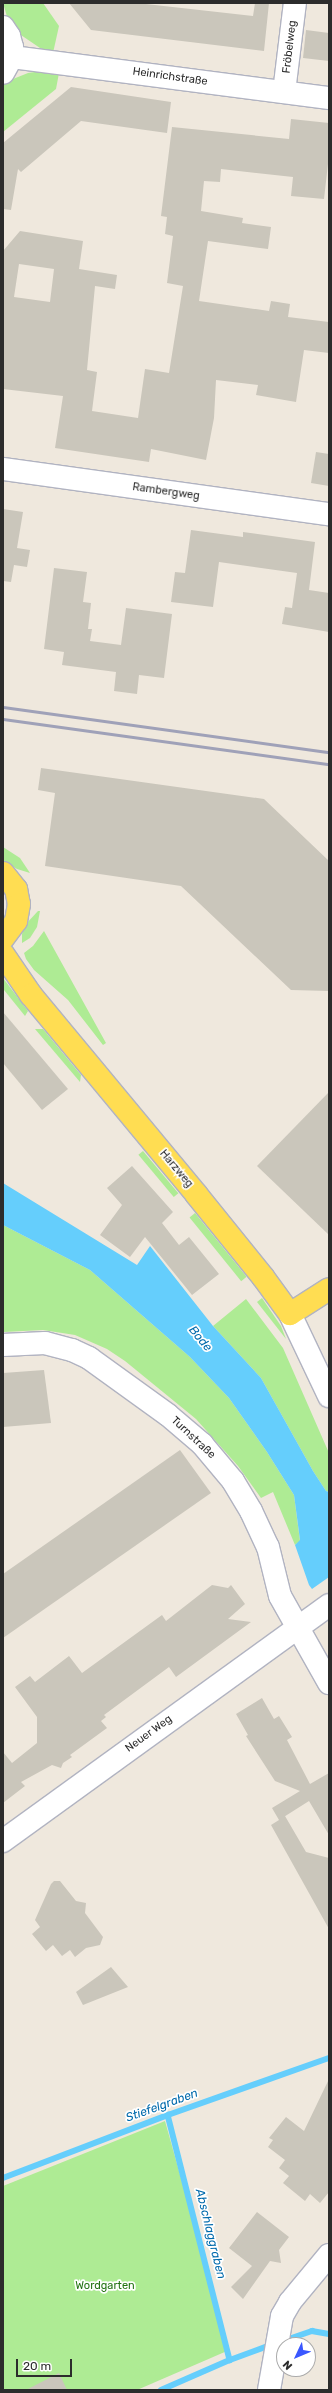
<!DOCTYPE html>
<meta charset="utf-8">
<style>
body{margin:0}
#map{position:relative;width:332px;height:2393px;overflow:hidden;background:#efe8dd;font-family:Rubik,sans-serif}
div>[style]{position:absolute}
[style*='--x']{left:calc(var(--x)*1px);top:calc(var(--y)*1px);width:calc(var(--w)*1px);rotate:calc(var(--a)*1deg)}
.green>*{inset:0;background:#aeeb94;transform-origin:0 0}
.water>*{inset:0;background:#65cefc}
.stream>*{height:5.5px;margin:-2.75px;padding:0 2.75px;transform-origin:2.75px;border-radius:2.75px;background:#65cefc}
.building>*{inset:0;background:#cac6bb}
.roads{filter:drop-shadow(1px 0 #b1b3c1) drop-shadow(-1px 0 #b1b3c1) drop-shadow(0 1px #b1b3c1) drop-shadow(0 -1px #b1b3c1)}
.minor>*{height:22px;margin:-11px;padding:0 11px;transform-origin:11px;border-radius:11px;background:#fff}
.major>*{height:22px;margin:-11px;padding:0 11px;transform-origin:11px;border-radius:11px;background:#ffdd52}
.rail>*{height:3px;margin:-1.5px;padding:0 1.5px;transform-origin:1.5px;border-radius:1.5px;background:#9fa1b8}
span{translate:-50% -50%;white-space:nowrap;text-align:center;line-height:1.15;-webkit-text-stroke:3.5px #fff;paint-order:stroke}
.street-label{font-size:11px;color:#2c2c2c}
.park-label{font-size:11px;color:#237313}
.water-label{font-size:12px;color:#006aac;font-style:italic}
.frame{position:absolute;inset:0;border:4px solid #2c2c2c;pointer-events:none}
.north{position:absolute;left:276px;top:2337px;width:40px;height:40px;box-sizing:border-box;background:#fff;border:1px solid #ababab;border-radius:50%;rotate:226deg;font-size:11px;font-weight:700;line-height:16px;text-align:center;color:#2c2c2c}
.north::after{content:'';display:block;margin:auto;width:14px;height:18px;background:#3a57ff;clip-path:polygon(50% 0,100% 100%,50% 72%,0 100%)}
.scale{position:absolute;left:16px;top:2359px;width:56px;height:18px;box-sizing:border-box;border:2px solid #2c2c2c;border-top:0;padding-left:5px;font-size:12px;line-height:14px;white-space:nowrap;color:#2c2c2c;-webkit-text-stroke:3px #fff;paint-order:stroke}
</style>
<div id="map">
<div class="green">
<i style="clip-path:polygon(3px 3px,43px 3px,59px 26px,53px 53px,40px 48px,18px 33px,8px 20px)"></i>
<i style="clip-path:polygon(41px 71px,59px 73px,56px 89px,3px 132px,3px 83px,28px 73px)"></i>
<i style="clip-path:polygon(3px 847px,20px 858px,30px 873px,17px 869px,3px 860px)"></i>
<i style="clip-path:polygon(38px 911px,40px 911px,37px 927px,30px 938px,22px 943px,22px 934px,25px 925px)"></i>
<i style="clip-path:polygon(44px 931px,106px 1043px,103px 1045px,68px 1000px,34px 970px,26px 959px,24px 953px,33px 946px)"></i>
<i style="clip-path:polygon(3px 978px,28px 1011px,25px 1016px,4px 990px)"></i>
<i style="clip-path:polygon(35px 1029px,43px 1029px,81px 1075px,80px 1082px)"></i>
<i style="left:143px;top:1151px;width:55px;height:6px;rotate:50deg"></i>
<i style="left:195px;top:1213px;width:82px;height:7px;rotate:51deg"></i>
<i style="clip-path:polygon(3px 1225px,90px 1270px,190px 1357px,229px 1398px,267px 1452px,294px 1495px,300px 1541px,295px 1545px,273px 1492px,261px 1498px,238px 1466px,196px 1419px,125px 1361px,107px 1349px,75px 1335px,43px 1330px,4px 1332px)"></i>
<i style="clip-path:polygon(262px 1298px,281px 1326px,286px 1339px,257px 1302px)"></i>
<i style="clip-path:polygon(246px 1299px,283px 1348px,329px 1453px,329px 1492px,326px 1491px,313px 1471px,261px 1378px,213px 1326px)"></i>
<i style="clip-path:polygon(165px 2121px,216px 2303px,227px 2351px,137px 2390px,3px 2390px,3px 2186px)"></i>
</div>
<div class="water">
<i style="clip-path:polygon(3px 1183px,137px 1265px,150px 1246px,213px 1326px,261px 1378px,313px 1471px,326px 1491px,329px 1492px,329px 1577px,312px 1589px,309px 1585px,295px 1545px,300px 1540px,294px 1495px,267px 1452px,229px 1398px,190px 1357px,90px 1270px,3px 1225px)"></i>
</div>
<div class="stream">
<i style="--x:168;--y:2115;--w:253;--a:75.8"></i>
<i style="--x:3;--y:2178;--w:177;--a:-20.9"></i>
<i style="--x:168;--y:2115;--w:171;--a:-19.5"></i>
<i style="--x:283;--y:2341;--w:31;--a:-19"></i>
<i style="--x:312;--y:2331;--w:17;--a:10"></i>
<i style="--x:161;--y:2390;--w:75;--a:-23.5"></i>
<i style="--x:230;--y:2360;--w:44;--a:-20.1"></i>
</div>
<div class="building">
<i style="clip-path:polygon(69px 3px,137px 3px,253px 16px,255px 3px,269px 3px,264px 51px,91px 30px)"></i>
<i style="clip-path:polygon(306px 30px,329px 33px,329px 61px,303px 58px)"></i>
<i style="clip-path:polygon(71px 87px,171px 102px,167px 133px,81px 121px,21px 172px,18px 169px,11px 210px,3px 209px,3px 143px)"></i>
<i style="clip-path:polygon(evenodd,291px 119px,329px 123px,329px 155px,324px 199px,291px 196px,293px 177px,221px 169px,220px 182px,204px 181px,201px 211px,243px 218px,242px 223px,271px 227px,268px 249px,208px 241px,199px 301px,269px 311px,271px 301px,290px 304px,288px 317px,329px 322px,329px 353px,304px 350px,296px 402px,256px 395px,258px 385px,216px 380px,214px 418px,206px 460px,151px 449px,149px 462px,55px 448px,63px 396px,3px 389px,3px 251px,20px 231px,83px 241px,79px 269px,117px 275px,115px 289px,95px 286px,87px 370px,97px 372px,92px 411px,138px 418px,145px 369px,169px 373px,183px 286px,167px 283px,173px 236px,165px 234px,167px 217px,161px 216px,172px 127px,289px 139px,291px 119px,19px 264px,54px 269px,50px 302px,14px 297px,19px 264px)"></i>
<i style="clip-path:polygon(316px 452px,329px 454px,329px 486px,311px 483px)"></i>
<i style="clip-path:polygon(3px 509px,23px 512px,17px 548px,30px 550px,27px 567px,14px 565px,11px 582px,3px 581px)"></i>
<i style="clip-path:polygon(191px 530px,243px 537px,243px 532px,315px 542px,309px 590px,329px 593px,329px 632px,282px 624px,285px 607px,292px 608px,297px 573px,219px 562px,213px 607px,171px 602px,175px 572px,185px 573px)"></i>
<i style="clip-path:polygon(54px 568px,87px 572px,83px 602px,91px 603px,88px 629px,92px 629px,90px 641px,121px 645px,126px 608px,172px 614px,164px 678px,139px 675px,137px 694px,114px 691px,116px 672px,62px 665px,64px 652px,44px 649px)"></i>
<i style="clip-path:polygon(41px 768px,264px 799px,329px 861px,329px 991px,291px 990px,181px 886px,45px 866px,55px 793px,38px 790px)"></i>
<i style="clip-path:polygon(3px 1012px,68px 1089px,42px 1110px,3px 1063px)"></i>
<i style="clip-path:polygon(329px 1092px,329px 1235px,257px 1166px)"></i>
<i style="clip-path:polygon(132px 1166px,173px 1212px,162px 1223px,179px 1245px,189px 1237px,219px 1274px,192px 1295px,145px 1237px,130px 1257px,100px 1235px,122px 1205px,107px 1188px)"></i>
<i style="clip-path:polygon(44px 1370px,51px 1423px,3px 1427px,3px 1373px)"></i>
<i style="clip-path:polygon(180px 1450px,211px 1493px,3px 1638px,3px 1574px)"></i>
<i style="clip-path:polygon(212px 1585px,228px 1588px,231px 1585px,245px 1604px,228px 1619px,251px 1622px,176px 1677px,169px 1667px,104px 1715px,106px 1717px,101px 1721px,107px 1728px,70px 1755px,72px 1757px,63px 1763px,61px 1768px,52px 1765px,21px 1782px,25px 1786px,3px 1803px,3px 1752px,12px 1763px,37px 1743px,37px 1717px,15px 1687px,30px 1676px,35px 1682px,69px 1656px,82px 1673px,162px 1615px,166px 1621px)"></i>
<i style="clip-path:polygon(262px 1698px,274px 1719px,279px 1716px,292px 1737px,287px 1740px,310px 1784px,329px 1773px,329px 1835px,309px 1801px,279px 1820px,285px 1816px,306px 1852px,329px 1858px,329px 1929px,271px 1825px,279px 1820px,272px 1808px,300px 1791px,275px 1781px,246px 1736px,248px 1735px,236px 1714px)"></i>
<i style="clip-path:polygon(54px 1881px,60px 1881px,76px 1901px,86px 1903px,85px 1913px,103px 1937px,100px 1945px,86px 1948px,75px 1957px,70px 1950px,62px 1956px,53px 1945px,46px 1951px,32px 1934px,40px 1927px,35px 1920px,51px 1884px)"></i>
<i style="clip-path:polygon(111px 1967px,128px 1987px,83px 2005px,76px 1992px)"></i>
<i style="clip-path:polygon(329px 2079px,329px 2192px,320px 2203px,310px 2194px,305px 2201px,283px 2183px,289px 2176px,279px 2168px,285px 2160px,268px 2147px,273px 2140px,269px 2138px,286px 2117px,304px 2131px)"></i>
<i style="clip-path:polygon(257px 2212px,289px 2237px,279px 2250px,281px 2263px,270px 2261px,243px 2299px,231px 2287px,252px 2266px,229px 2248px)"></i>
<i style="clip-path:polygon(59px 2373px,67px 2390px,26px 2390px)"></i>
</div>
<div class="roads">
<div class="minor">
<i style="--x:3;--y:27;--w:11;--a:56"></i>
<i style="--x:9;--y:36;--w:11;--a:75"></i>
<i style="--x:12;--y:47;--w:10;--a:90"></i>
<i style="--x:12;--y:57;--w:18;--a:119"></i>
<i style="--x:12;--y:57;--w:320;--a:7.4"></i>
<i style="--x:284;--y:92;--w:90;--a:-83"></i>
<i style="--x:3;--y:469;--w:329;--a:7.9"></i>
<i style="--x:290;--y:1314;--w:91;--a:64.6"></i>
<i style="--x:3;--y:1345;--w:42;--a:-2.7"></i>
<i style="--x:45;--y:1343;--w:28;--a:15"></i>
<i style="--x:72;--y:1350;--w:19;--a:25"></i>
<i style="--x:89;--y:1358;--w:97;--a:35.8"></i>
<i style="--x:168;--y:1415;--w:45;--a:40.5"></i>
<i style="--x:202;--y:1444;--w:48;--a:50"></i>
<i style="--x:233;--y:1481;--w:35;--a:59"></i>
<i style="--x:251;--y:1511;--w:40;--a:65"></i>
<i style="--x:268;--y:1547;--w:50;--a:76.2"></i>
<i style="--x:280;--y:1596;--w:100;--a:60.6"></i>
<i style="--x:3;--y:1841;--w:402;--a:-35.9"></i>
<i style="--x:269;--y:2390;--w:75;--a:-80"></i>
<i style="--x:282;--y:2316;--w:16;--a:-60"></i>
<i style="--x:290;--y:2302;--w:61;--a:-50.3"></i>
</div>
<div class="major">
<i style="--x:3;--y:873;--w:21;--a:51"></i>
<i style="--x:16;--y:889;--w:15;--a:79"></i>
<i style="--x:19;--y:904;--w:17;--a:100"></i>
<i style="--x:16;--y:921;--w:21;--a:127"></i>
<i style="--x:3;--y:954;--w:50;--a:55.7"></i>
<i style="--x:31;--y:995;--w:259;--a:50.3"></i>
<i style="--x:196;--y:1194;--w:107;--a:51.1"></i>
<i style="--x:263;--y:1277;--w:46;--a:53.9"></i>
<i style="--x:290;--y:1314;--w:46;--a:-32.7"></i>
</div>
</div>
<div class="rail">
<i style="--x:3;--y:707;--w:329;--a:7.9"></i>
<i style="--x:3;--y:719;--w:329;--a:7.9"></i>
</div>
<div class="street-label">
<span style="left:290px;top:47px;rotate:-83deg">Fröbelweg</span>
<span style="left:170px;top:77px;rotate:8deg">Heinrichstraße</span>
<span style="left:166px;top:492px;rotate:8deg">Rambergweg</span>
<span style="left:176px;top:1169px;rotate:50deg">Harzweg</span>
<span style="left:193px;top:1438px;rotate:43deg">Turnstraße</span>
<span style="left:149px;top:1734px;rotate:-36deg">Neuer Weg</span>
</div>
<div class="park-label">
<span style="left:105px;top:2286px">Wordgarten</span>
</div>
<div class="water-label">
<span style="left:200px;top:1339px;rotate:50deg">Bode</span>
<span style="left:162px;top:2106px;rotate:-20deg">Stiefelgraben</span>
<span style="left:210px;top:2234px;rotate:76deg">Abschlaggraben</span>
</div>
<div class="frame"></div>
<div class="north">N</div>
<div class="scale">20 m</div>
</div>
